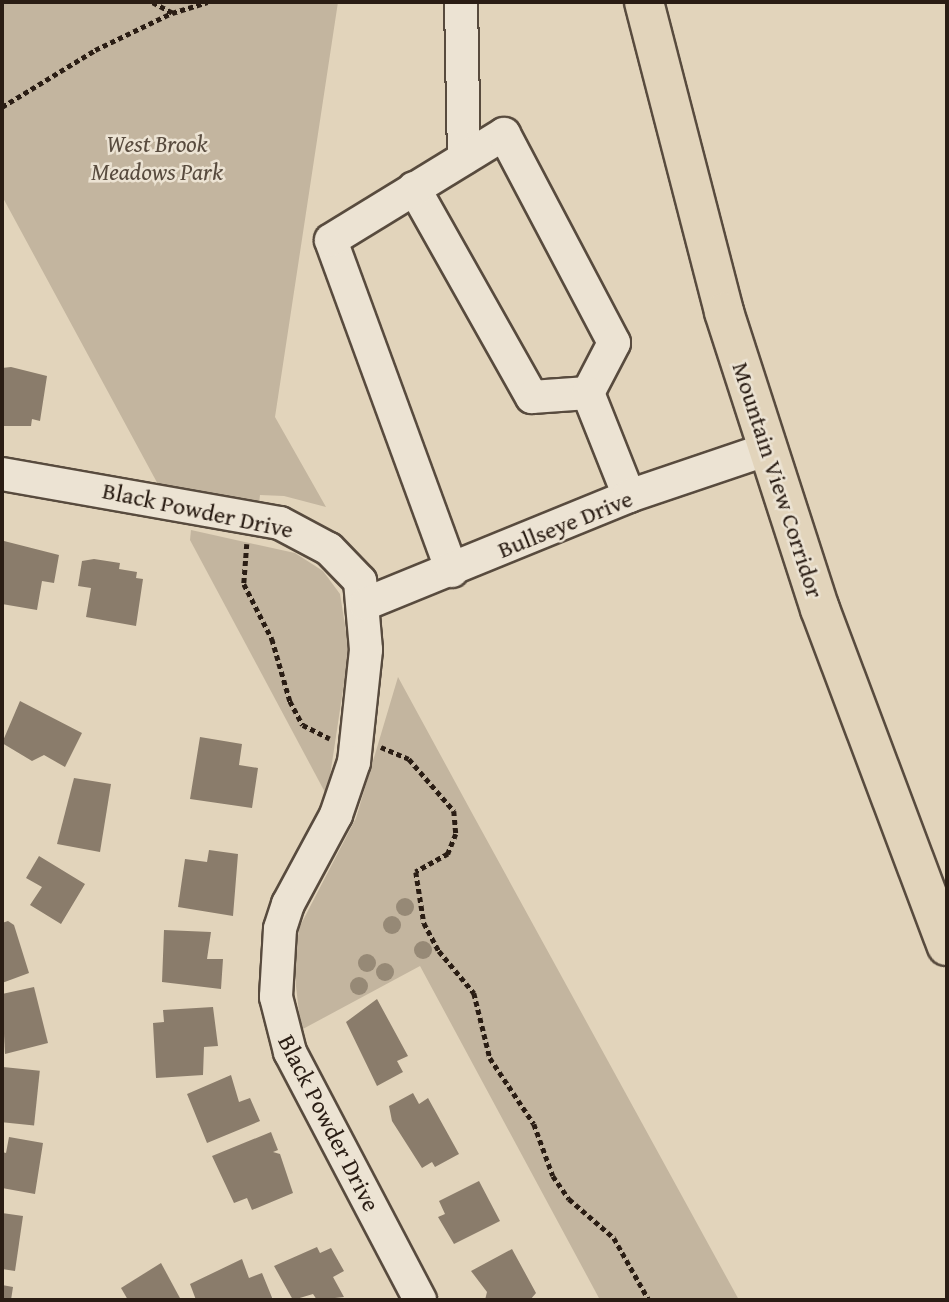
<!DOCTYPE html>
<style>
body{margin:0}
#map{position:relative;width:949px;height:1302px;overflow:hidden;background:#e2d4bb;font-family:"Gentium Book Plus",serif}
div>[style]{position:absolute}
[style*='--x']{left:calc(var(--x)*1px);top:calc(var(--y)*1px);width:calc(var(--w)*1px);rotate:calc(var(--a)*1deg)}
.green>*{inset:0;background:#c3b59f}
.building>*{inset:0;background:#8a7c6b;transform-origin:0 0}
.path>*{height:4.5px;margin-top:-2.25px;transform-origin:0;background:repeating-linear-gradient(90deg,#2a1d14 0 5px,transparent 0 8.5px)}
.roads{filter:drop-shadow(2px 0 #584b3e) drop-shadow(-2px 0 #584b3e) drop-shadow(0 2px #584b3e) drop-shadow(0 -2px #584b3e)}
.minor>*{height:32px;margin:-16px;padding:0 16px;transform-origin:16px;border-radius:16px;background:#ece3d3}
.highway>*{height:38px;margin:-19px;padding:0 19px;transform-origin:19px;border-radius:19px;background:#e2d4bb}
.trees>*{width:18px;height:18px;margin:-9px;border-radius:50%;background:#968976}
span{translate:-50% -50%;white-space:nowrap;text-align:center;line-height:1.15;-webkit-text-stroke:5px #ece3d3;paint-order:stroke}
.park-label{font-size:24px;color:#584b3e;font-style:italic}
.street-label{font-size:24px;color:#2a1d14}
.frame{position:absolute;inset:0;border:4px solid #2a1d14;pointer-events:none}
</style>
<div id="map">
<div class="green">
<i style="clip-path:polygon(2px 2px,338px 2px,275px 417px,326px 507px,284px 496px,260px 495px,259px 504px,160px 488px,2px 196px)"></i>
<i style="clip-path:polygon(191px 530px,295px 553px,323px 571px,340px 594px,349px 650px,327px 796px,190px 540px)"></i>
<i style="clip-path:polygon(398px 677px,472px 813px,739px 1300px,600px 1300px,420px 966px,301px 1030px,294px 969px,299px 928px,356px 818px)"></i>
</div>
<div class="building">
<i style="clip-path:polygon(11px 367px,47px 376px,40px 421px,32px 419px,31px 426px,2px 426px,2px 368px)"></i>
<i style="clip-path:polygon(4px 541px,59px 555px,54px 583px,42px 581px,37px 610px,2px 604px)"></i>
<i style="clip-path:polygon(94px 559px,120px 563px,119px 569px,137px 572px,136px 578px,143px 579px,136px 626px,86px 617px,91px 588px,78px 586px,82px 561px)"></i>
<i style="clip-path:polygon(20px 701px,82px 733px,65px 767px,44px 755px,32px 761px,2px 743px)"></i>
<i style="clip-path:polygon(200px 737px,242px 744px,239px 765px,258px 768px,252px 808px,190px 799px)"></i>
<i style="clip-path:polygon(74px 778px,111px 784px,100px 852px,57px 844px)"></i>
<i style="clip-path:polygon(209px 850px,238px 854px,233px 916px,178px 907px,185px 859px,207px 862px)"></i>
<i style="clip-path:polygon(39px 856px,85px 884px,61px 924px,30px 905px,42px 887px,26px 878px)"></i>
<i style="clip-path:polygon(8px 921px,14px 925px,29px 973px,2px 983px,2px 923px)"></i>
<i style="clip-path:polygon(164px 930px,211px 932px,207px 959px,223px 959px,221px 989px,162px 982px)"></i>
<i style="clip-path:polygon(34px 987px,48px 1043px,5px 1054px,2px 994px)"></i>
<i style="clip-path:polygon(377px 999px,408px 1056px,397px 1061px,403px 1072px,377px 1086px,346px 1022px)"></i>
<i style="clip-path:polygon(213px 1007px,218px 1046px,204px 1047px,203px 1075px,156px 1078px,153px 1023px,164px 1022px,163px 1010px)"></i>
<i style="left:3px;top:1067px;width:37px;height:55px;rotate:6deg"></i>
<i style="clip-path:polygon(231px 1075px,239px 1102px,250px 1098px,260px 1121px,207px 1143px,187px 1094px)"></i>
<i style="clip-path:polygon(413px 1093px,419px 1104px,428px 1098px,459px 1154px,435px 1167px,432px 1162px,422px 1168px,392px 1121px,389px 1106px)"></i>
<i style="clip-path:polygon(271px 1132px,278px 1150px,273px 1152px,280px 1154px,293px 1193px,252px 1210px,247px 1198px,234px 1203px,212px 1156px)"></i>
<i style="clip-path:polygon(9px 1137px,43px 1143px,35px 1194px,2px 1188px,2px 1152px,6px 1153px)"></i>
<i style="clip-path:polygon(479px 1181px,500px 1221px,454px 1244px,438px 1217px,445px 1214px,439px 1201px)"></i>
<i style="clip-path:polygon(2px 1213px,23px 1216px,15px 1271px,2px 1269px)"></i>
<i style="clip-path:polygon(317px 1247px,320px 1253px,331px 1248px,344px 1271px,333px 1277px,344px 1297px,317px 1300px,313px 1294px,293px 1300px,274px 1266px)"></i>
<i style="clip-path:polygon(512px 1249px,536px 1293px,530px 1300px,485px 1300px,487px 1292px,471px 1271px)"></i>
<i style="clip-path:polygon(242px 1259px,249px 1278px,262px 1273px,273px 1300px,196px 1300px,190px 1284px)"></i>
<i style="clip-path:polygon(161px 1263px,181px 1300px,128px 1300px,121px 1288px)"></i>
<i style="clip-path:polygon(2px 1285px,13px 1287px,11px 1300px,2px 1300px)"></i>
</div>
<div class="path">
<i style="--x:172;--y:13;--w:37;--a:-17"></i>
<i style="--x:2;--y:107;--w:109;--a:-31.5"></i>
<i style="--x:95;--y:50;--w:85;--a:-25.7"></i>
<i style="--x:172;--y:13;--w:24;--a:-152"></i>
<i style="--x:247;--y:544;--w:40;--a:94.3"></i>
<i style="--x:244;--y:584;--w:62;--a:63"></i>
<i style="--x:272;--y:639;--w:65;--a:73.8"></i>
<i style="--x:290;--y:701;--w:27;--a:62"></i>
<i style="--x:303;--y:725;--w:30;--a:27"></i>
<i style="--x:381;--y:747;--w:30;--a:23"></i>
<i style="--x:409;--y:759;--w:69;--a:49.1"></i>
<i style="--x:454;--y:811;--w:23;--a:85"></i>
<i style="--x:456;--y:834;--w:22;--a:112"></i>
<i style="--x:448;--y:854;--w:37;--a:151"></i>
<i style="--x:416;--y:872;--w:52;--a:81.1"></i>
<i style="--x:424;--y:923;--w:32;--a:62"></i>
<i style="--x:439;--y:951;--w:55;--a:50.2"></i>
<i style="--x:474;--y:993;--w:67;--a:76.2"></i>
<i style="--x:490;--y:1058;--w:79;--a:56.3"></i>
<i style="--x:534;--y:1124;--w:55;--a:69.9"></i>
<i style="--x:553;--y:1176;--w:28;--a:55"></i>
<i style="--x:569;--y:1199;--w:60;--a:40.9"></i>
<i style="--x:614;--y:1238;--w:71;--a:60.6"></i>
</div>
<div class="roads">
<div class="minor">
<i style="--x:461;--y:2;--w:156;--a:88.9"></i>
<i style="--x:414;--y:188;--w:240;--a:60.6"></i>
<i style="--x:532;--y:397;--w:56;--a:-4.1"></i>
<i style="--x:2;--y:474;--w:282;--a:10"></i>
<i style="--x:280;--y:523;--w:55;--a:28"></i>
<i style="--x:329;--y:549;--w:45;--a:45.9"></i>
<i style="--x:360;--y:581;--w:69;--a:85"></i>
<i style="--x:366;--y:650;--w:113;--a:96.1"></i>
<i style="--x:354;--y:762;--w:56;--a:108.8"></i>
<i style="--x:336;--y:815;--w:101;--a:118.3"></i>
<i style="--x:288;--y:904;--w:26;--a:108"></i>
<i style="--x:280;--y:929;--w:68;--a:93.4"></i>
<i style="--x:276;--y:997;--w:57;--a:75.7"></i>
<i style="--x:290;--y:1052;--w:280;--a:62.3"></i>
<i style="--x:452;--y:571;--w:352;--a:-110.1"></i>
<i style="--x:331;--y:240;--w:203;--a:-31.5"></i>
<i style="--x:504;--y:134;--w:236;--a:62.2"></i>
<i style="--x:614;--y:343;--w:56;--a:117.5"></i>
<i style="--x:588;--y:393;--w:111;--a:68.3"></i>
<i style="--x:365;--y:604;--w:285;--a:-22.2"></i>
<i style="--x:629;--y:496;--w:147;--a:-18.7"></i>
</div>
<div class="highway">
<i style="--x:644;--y:2;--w:320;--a:75.5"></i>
<i style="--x:724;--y:312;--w:312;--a:72.1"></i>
<i style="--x:820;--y:609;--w:360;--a:69.4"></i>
</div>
</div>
<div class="trees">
<i style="left:405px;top:907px"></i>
<i style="left:392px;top:925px"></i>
<i style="left:423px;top:950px"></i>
<i style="left:367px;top:963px"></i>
<i style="left:385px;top:972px"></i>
<i style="left:359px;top:986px"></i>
</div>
<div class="park-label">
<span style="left:157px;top:158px">West Brook<br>Meadows Park</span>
</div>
<div class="street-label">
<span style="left:778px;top:480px;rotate:72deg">Mountain View Corridor</span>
<span style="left:198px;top:510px;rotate:12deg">Black Powder Drive</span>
<span style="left:565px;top:524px;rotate:-22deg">Bullseye Drive</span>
<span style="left:329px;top:1123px;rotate:63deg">Black Powder Drive</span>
</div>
<div class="frame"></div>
</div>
